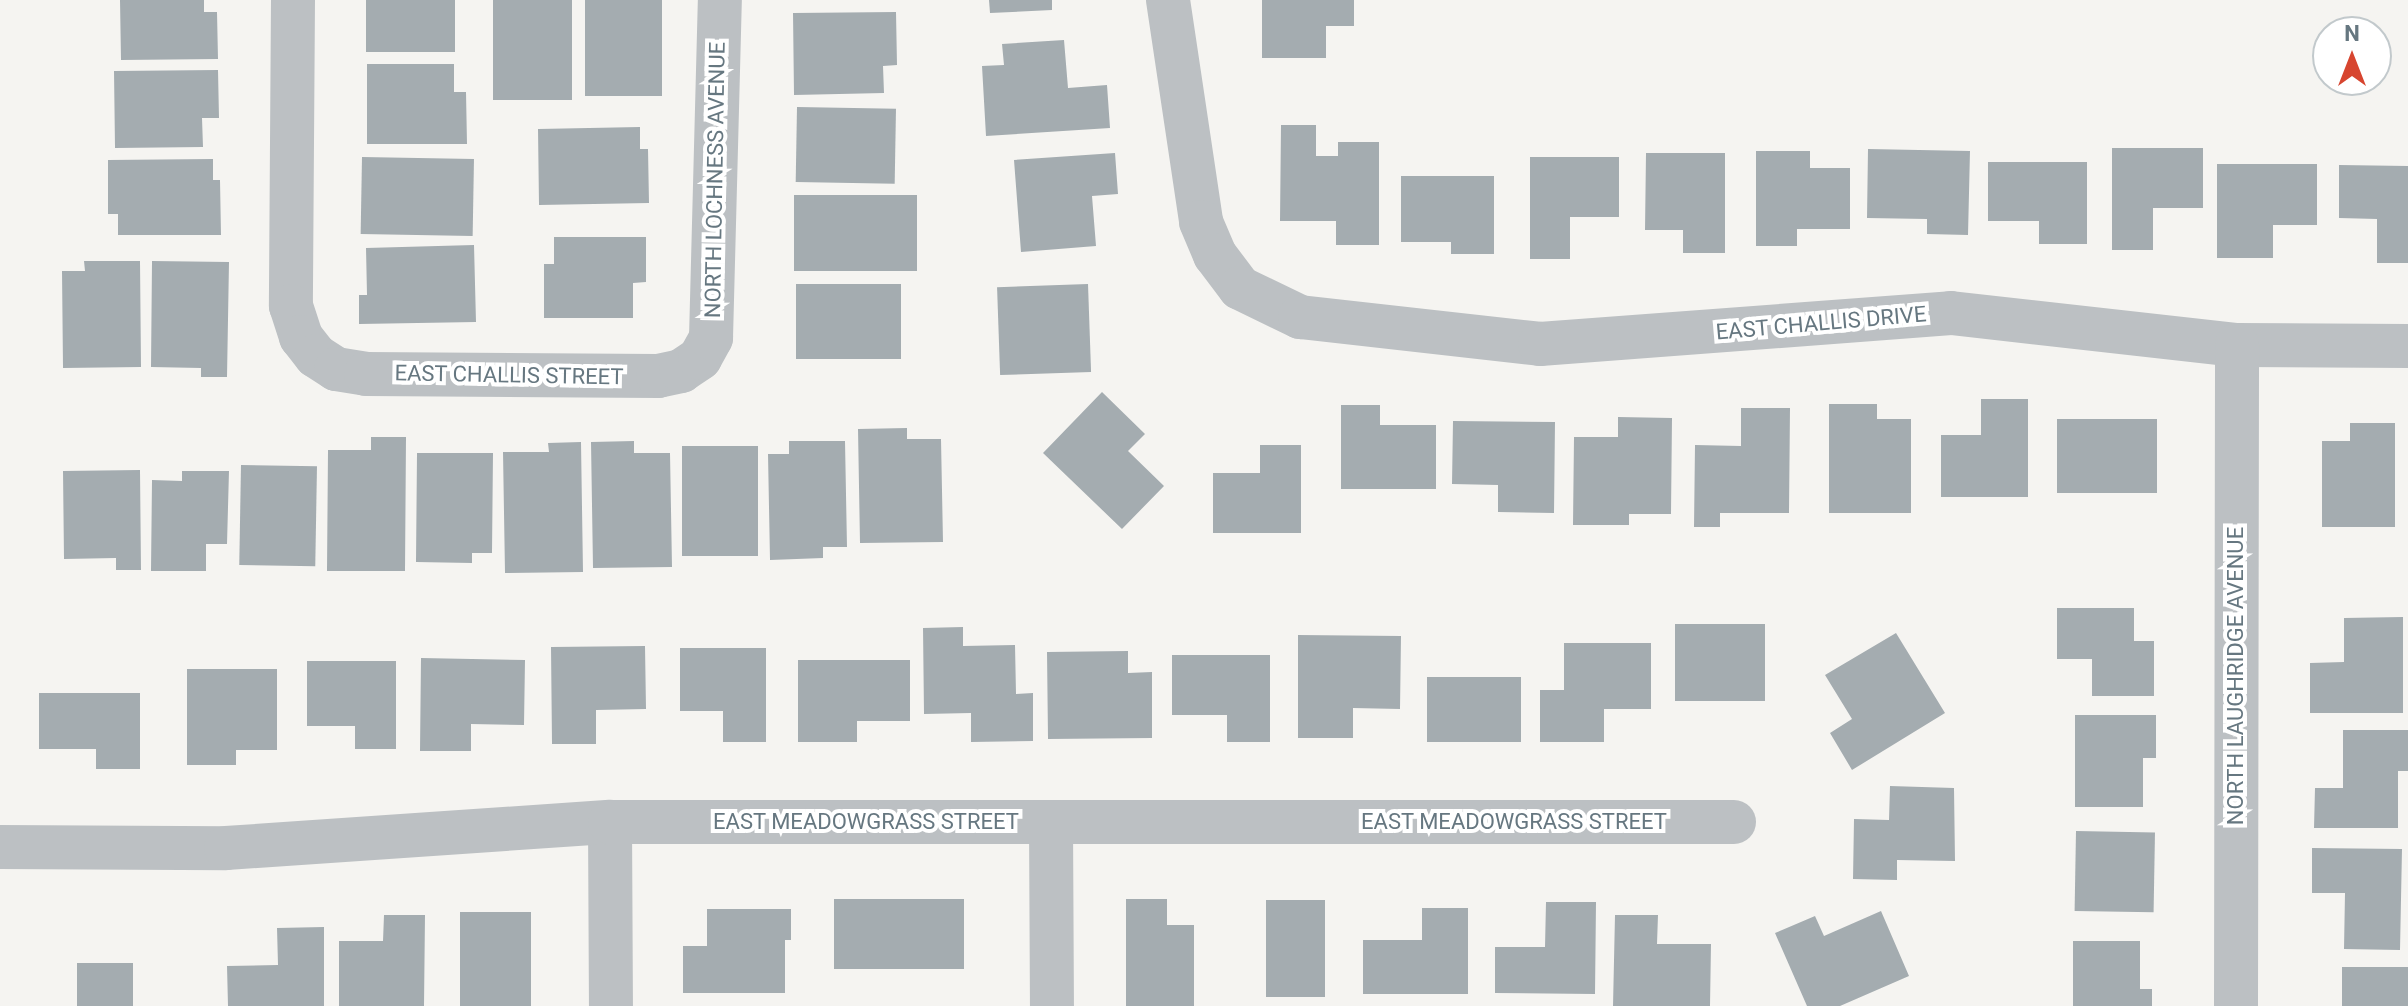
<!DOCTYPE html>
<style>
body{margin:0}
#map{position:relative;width:2408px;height:1006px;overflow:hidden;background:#f5f4f1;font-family:Roboto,sans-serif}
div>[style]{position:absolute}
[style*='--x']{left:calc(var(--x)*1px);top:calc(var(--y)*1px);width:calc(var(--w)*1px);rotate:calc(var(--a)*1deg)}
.building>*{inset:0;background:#a4acb0;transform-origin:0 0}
.minor>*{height:44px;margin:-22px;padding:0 22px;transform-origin:22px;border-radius:22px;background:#bcc0c3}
span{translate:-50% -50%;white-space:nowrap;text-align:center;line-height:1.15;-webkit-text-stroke:8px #fff;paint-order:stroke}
.street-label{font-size:22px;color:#667780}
.north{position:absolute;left:2312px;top:16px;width:80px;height:80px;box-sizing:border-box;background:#fff;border:2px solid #c2c9cc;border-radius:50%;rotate:0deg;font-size:22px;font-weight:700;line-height:32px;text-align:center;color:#667780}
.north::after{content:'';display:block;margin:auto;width:28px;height:36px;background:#d7452f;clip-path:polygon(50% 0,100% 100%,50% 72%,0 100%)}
</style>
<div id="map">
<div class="building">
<i style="clip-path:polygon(120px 0,204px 0,204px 12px,217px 12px,218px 59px,121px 60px)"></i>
<i style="left:366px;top:0;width:89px;height:52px"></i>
<i style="left:493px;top:0;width:79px;height:100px"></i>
<i style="left:585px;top:0;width:77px;height:96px"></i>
<i style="clip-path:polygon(989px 0,1052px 0,1052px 10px,990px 13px)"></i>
<i style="clip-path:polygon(1262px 0,1354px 0,1354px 26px,1326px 26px,1326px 58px,1262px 58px)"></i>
<i style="clip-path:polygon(896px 12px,897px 65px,883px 66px,884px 93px,794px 95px,793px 13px)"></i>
<i style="clip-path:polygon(1064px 40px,1068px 88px,1107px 85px,1110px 128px,986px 136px,982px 66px,1004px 65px,1002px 44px)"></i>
<i style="clip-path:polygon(367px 64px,454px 64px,454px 92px,466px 92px,467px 144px,367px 144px)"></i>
<i style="clip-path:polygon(218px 70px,219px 118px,202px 118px,203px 147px,115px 148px,114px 71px)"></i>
<i style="left:797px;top:107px;width:99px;height:75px;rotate:1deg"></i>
<i style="clip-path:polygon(1281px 125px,1316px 125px,1316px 156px,1338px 156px,1338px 142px,1379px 142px,1379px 245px,1336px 245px,1336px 221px,1280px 221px)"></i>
<i style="clip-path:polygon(640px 127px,640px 149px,648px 149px,649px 203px,539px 205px,538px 129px)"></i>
<i style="clip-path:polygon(2112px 148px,2203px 148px,2203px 208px,2153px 208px,2153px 250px,2112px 250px)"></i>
<i style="clip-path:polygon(1868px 149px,1970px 151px,1968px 235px,1927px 234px,1927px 219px,1867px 218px)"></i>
<i style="clip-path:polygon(1756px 151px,1810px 151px,1810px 168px,1850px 168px,1850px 229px,1797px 229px,1797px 246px,1756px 246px)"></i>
<i style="clip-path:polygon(1115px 153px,1118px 194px,1092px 196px,1096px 246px,1021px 252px,1014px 160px)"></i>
<i style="clip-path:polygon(1646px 153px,1725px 153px,1725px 253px,1683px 253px,1683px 230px,1645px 230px)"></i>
<i style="left:362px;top:157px;width:112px;height:77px;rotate:1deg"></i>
<i style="clip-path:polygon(1530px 157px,1619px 157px,1619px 217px,1570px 217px,1570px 259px,1530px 259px)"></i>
<i style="clip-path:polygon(213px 159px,213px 180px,220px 180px,221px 235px,118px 235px,118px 214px,108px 214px,108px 160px)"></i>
<i style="clip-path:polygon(1988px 162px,2087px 162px,2087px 244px,2039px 244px,2039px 221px,1988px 221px)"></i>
<i style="clip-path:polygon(2217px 164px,2317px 164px,2317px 225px,2273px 225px,2273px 258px,2217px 258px)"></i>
<i style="clip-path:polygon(2339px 165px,2408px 166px,2408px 263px,2377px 263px,2377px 219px,2339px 218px)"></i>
<i style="clip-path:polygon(1401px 176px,1494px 176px,1494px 254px,1451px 254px,1451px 242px,1401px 242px)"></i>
<i style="left:794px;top:195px;width:123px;height:76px"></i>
<i style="clip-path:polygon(554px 237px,646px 237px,646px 282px,633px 283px,633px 318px,544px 318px,544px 264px,554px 264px)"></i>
<i style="clip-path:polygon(474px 245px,476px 322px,359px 324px,359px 295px,367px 295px,366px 248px)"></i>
<i style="clip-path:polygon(84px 261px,140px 261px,141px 367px,63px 368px,62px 271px,85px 271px)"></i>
<i style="clip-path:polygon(152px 261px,229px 262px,227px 377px,201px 377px,201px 368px,151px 367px)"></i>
<i style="left:796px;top:284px;width:105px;height:75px"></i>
<i style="left:1088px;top:284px;width:88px;height:91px;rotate:88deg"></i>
<i style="clip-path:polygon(1102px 392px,1145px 434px,1128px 451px,1164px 486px,1122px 529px,1043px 453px)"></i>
<i style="clip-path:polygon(1981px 399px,2028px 399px,2028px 497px,1941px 497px,1941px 435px,1981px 435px)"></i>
<i style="clip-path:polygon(1829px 404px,1877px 404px,1877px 419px,1911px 419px,1911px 513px,1829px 513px)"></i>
<i style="clip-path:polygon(1341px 405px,1380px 405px,1380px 425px,1436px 425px,1436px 489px,1341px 489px)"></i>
<i style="clip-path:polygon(1741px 408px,1790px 408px,1789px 513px,1720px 513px,1720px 527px,1694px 527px,1695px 445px,1741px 446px)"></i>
<i style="clip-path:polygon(1618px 417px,1672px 418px,1671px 514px,1629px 514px,1629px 525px,1573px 525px,1574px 437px,1618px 437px)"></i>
<i style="left:2057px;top:419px;width:100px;height:74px"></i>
<i style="clip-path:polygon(1453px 421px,1555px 422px,1554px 513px,1498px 512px,1498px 485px,1452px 484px)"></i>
<i style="clip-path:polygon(2350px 423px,2395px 423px,2395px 527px,2322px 527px,2322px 441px,2350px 441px)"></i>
<i style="clip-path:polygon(907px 428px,907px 439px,941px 439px,943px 542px,860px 543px,858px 429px)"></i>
<i style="clip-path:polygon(371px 437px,406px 437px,405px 571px,327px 571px,328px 450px,371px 450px)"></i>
<i style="clip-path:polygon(634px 441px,634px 453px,670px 453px,672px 567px,593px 568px,591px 442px)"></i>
<i style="clip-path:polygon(789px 441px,845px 441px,847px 547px,823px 547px,823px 558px,770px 560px,768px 454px,789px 454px)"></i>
<i style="clip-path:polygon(581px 442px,583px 572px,505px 573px,503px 452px,549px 452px,548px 443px)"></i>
<i style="clip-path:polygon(1260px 445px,1301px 445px,1301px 533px,1213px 533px,1213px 473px,1260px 473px)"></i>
<i style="left:682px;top:446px;width:76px;height:110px"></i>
<i style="clip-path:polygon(417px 453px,493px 453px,492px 553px,472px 553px,472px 563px,416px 562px)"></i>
<i style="left:241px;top:465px;width:76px;height:100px;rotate:1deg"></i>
<i style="clip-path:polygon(140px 470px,141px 570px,116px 570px,116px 558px,64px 559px,63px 471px)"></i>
<i style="clip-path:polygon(182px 471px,229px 471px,227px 544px,206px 544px,206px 571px,151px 571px,152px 480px,182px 481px)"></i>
<i style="clip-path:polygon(2057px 608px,2134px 608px,2134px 641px,2154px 641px,2154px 696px,2092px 696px,2092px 659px,2057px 659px)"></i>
<i style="clip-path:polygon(2403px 617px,2403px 713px,2310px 713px,2310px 663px,2344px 662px,2344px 618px)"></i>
<i style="left:1675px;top:624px;width:90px;height:77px"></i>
<i style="clip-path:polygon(963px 627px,963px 646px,1015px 645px,1016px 694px,1033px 693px,1033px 741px,971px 742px,971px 713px,924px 714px,923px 628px)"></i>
<i style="clip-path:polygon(1896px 633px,1945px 713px,1852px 770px,1830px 733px,1852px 719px,1825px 675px)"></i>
<i style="clip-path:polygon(1298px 635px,1401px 636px,1400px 709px,1353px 708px,1353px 738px,1298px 738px)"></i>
<i style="clip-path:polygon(1564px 643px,1651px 643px,1651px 709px,1604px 709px,1604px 742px,1540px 742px,1540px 690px,1564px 690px)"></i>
<i style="clip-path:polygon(645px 646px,646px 709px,596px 710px,596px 744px,552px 744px,551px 647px)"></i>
<i style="clip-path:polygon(680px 648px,766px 648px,766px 742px,723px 742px,723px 711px,680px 711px)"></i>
<i style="clip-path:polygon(1128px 651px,1128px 673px,1152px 672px,1152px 738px,1048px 739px,1047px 652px)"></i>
<i style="clip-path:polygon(1172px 655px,1270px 655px,1270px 742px,1227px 742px,1227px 715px,1172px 715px)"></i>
<i style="clip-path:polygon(421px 658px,525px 660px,524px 725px,471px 724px,471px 751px,420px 751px)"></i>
<i style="clip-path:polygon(798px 660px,910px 660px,910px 721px,857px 721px,857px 742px,798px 742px)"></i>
<i style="clip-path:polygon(307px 661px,396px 661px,396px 749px,355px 749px,355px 726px,307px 726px)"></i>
<i style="clip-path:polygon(187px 669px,277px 669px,277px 750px,236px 750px,236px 765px,187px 765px)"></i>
<i style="left:1427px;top:677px;width:94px;height:65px"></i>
<i style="clip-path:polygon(39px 693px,140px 693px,140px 769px,96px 769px,96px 749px,39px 749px)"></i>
<i style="clip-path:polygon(2075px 715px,2156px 715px,2156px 758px,2143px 758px,2143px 807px,2075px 807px)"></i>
<i style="clip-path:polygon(2343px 730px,2408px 730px,2408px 771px,2398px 771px,2398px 828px,2314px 828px,2315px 788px,2343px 788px)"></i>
<i style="clip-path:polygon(1890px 786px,1954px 788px,1955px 861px,1897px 860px,1897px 880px,1853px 879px,1854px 819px,1889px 820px)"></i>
<i style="left:2076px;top:831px;width:79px;height:80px;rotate:1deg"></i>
<i style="clip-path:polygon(2312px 848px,2402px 849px,2400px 950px,2344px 949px,2345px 893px,2312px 893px)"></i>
<i style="left:964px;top:899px;width:70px;height:130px;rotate:90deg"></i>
<i style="clip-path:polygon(1126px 899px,1167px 899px,1167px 925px,1194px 925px,1194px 1006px,1126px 1006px)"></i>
<i style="left:1266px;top:900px;width:59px;height:97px"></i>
<i style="clip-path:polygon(1546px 902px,1596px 902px,1595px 994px,1495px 993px,1495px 947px,1545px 947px)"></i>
<i style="clip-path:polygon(1422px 908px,1468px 908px,1468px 994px,1363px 994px,1363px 940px,1422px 940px)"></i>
<i style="clip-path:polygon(707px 909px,791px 909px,791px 940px,785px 940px,785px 993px,683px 993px,683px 946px,707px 946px)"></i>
<i style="clip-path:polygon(1881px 911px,1909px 976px,1840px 1006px,1807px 1006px,1775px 933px,1815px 916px,1824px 936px)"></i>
<i style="left:460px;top:912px;width:71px;height:94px"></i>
<i style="clip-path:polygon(384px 915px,425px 915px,424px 1006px,339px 1006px,339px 941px,383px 941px)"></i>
<i style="clip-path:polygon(1615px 915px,1658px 915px,1657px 944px,1711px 944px,1710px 1006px,1613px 1006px)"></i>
<i style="clip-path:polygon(324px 927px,324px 1006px,228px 1006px,227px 966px,278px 965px,277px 928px)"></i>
<i style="clip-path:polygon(2073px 941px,2140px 941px,2140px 989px,2152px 989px,2152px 1006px,2073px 1006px)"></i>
<i style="left:77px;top:963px;width:56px;height:43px"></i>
<i style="left:2342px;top:967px;width:66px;height:39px"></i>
</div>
<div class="minor">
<i style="--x:293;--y:0;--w:306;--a:90.4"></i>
<i style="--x:291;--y:306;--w:33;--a:72"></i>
<i style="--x:301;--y:337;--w:24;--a:52"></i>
<i style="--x:316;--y:356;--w:24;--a:33"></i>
<i style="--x:336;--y:369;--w:30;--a:9"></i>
<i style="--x:366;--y:374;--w:292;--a:0.4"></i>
<i style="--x:658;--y:376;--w:24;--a:-12"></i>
<i style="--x:681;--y:371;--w:23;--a:-34"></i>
<i style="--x:700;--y:358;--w:23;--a:-61"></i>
<i style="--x:711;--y:338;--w:338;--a:-88.5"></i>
<i style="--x:1168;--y:0;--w:224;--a:81.5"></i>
<i style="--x:1201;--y:222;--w:36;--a:67"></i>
<i style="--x:1215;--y:255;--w:41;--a:52.9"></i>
<i style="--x:1240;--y:288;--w:67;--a:25.8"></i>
<i style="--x:1300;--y:317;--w:242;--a:6.4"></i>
<i style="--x:1540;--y:344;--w:412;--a:-4.3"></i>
<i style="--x:1951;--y:313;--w:288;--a:6.4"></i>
<i style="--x:2237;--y:345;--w:171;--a:0.3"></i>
<i style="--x:610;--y:822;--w:184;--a:89.7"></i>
<i style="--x:1051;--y:822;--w:184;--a:89.7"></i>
<i style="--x:0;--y:847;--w:226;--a:0.3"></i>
<i style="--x:226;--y:848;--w:385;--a:-3.9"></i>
<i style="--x:610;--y:822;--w:1124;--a:0"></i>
<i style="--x:2236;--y:1006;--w:661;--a:-89.91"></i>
</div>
<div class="street-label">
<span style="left:715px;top:180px;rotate:-89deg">NORTH LOCHNESS AVENUE</span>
<span style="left:1821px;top:323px;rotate:-5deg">EAST CHALLIS DRIVE</span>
<span style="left:509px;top:375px;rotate:1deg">EAST CHALLIS STREET</span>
<span style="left:2236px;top:676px;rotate:-90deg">NORTH LAUGHRIDGE AVENUE</span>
<span style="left:866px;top:822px">EAST MEADOWGRASS STREET</span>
<span style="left:1514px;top:822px">EAST MEADOWGRASS STREET</span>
</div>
<div class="north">N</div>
</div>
